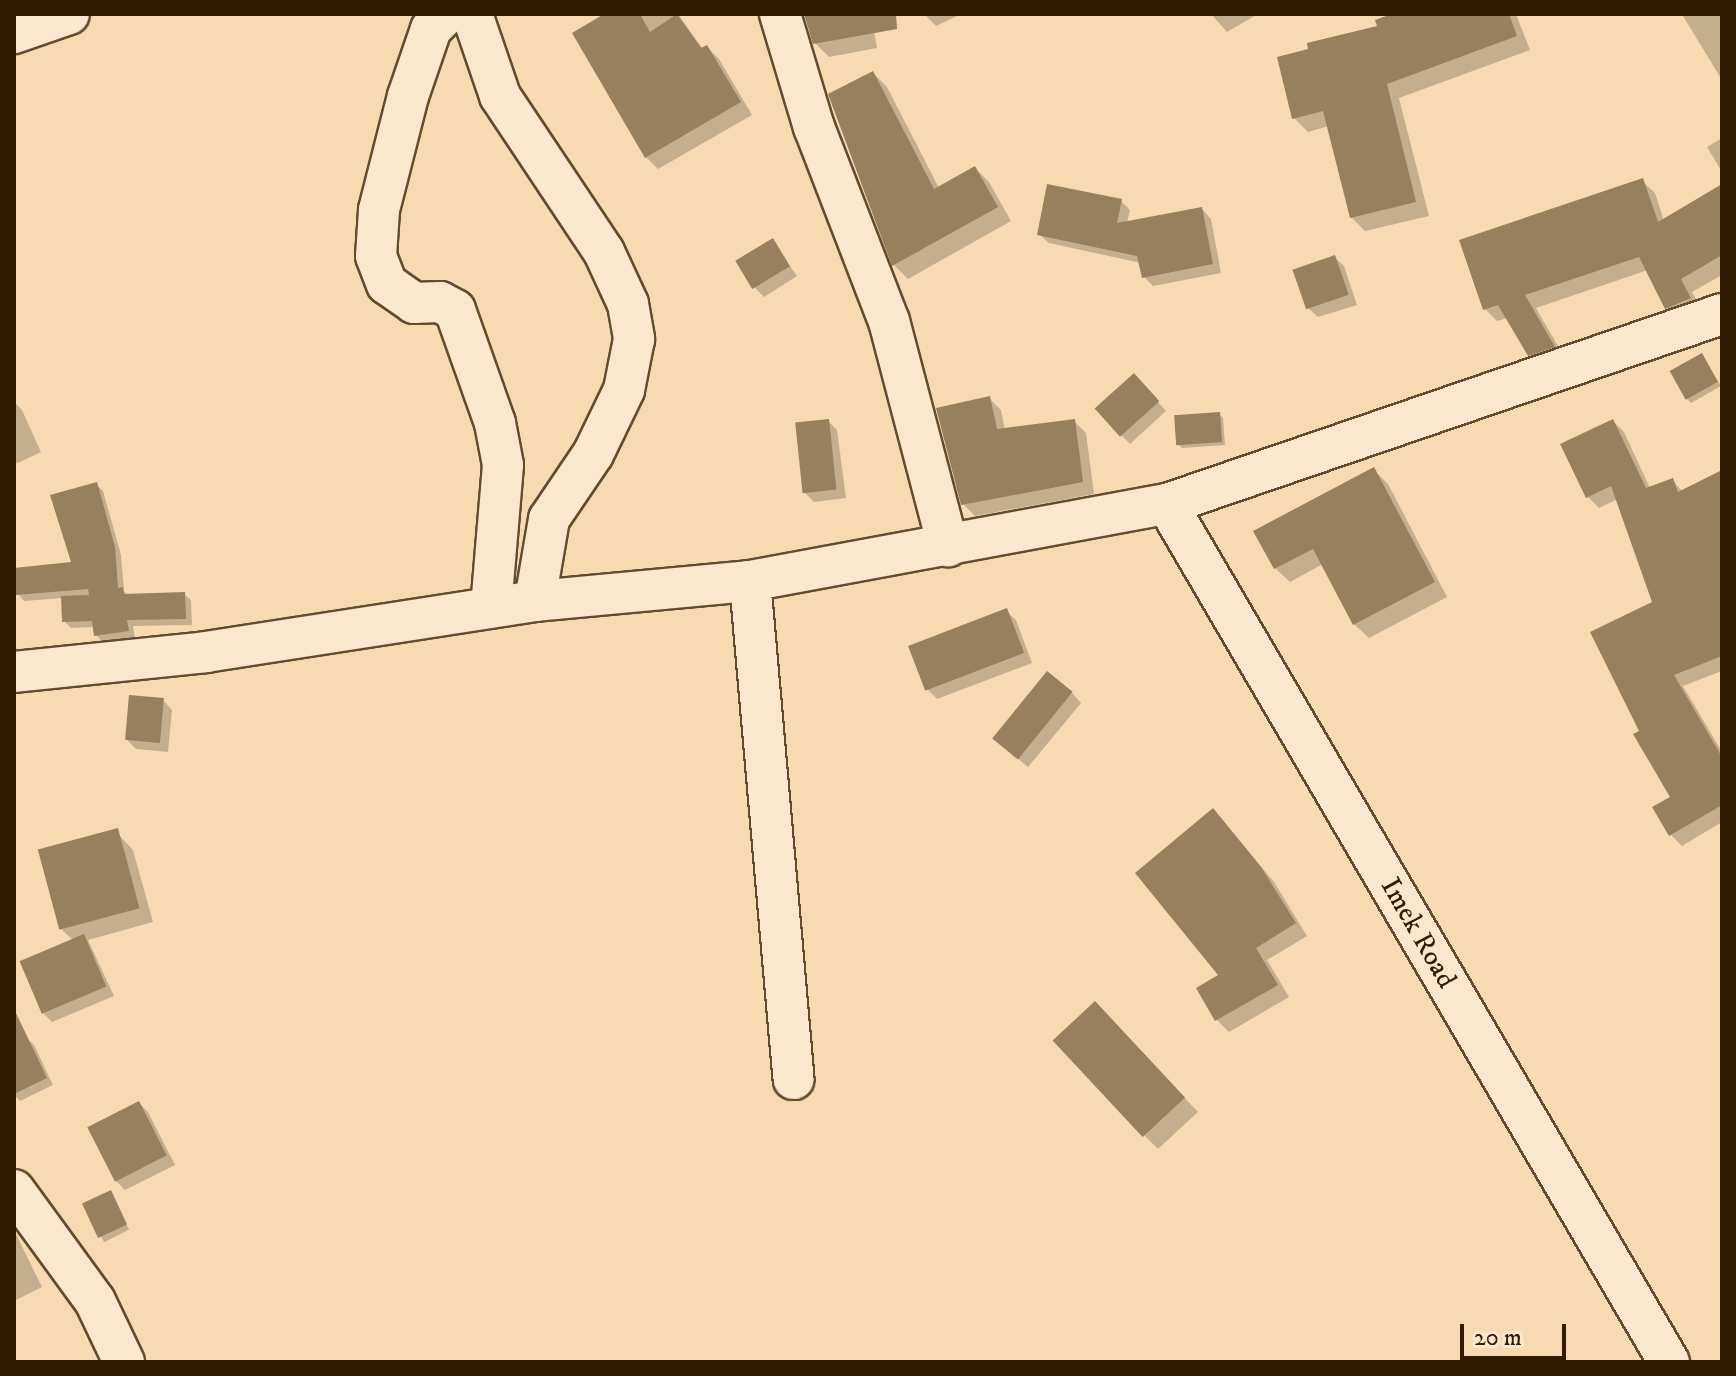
<!DOCTYPE html>
<style>
body{margin:0}
#map{position:relative;width:1736px;height:1376px;overflow:hidden;background:#f7dab2;font-family:"IM FELL DW Pica",serif}
div>[style]{position:absolute}
[style*='--x']{left:calc(var(--x)*1px);top:calc(var(--y)*1px);width:calc(var(--w)*1px);rotate:calc(var(--a)*1deg)}
.shadow>*{inset:0;background:#0003;transform-origin:0 0}
.building>*{inset:0;background:#987f5e;transform-origin:0 0}
.roads{filter:drop-shadow(2px 0 #624c2f) drop-shadow(-2px 0 #624c2f) drop-shadow(0 2px #624c2f) drop-shadow(0 -2px #624c2f)}
.street>*{height:40px;margin:-20px;padding:0 20px;transform-origin:20px;border-radius:20px;background:#fae7cd}
span{translate:-50% -50%;white-space:nowrap;text-align:center;line-height:1.15;-webkit-text-stroke:6px #fae7cd;paint-order:stroke}
.street-label{font-size:28px;color:#311c03}
.frame{position:absolute;inset:0;border:16px solid #311c03;pointer-events:none}
.scale{position:absolute;left:1460px;top:1324px;width:106px;height:36px;box-sizing:border-box;border:4px solid #311c03;border-top:0;padding-left:10px;font-size:24px;line-height:28px;white-space:nowrap;color:#311c03;-webkit-text-stroke:6px #fae7cd;paint-order:stroke}
</style>
<div id="map">
<div class="shadow">
<i style="clip-path:polygon(607px 14px,678px 14px,703px 49px,707px 47px,719px 59px,752px 115px,658px 169px,646px 157px,575px 34px)"></i>
<i style="clip-path:polygon(806px 14px,871px 14px,877px 48px,829px 57px,815px 43px)"></i>
<i style="clip-path:polygon(924px 14px,961px 14px,936px 26px)"></i>
<i style="clip-path:polygon(1211px 14px,1258px 14px,1227px 32px)"></i>
<i style="clip-path:polygon(1398px 14px,1516px 14px,1530px 50px,1399px 98px,1429px 216px,1365px 231px,1351px 217px,1329px 126px,1308px 132px,1294px 118px)"></i>
<i style="clip-path:polygon(1682px 14px,1722px 14px,1722px 80px,1683px 16px)"></i>
<i style="clip-path:polygon(873px 73px,887px 87px,939px 188px,975px 168px,989px 182px,1011px 221px,908px 279px,894px 265px,830px 95px)"></i>
<i style="clip-path:polygon(1722px 138px,1722px 172px,1707px 147px)"></i>
<i style="clip-path:polygon(1642px 181px,1655px 193px,1664px 221px,1722px 187px,1722px 275px,1692px 292px,1702px 311px,1679px 320px,1667px 308px,1648px 270px,1536px 308px,1566px 360px,1542px 368px,1530px 355px,1508px 318px,1497px 321px,1485px 309px)"></i>
<i style="clip-path:polygon(1121px 201px,1130px 210px,1127px 223px,1202px 209px,1211px 219px,1221px 273px,1153px 286px,1144px 277px,1141px 263px,1049px 243px,1039px 234px)"></i>
<i style="clip-path:polygon(772px 241px,797px 276px,764px 297px,755px 288px)"></i>
<i style="clip-path:polygon(1334px 257px,1344px 266px,1357px 305px,1318px 317px,1308px 308px)"></i>
<i style="clip-path:polygon(1702px 356px,1721px 386px,1691px 403px,1687px 399px)"></i>
<i style="clip-path:polygon(1143px 385px,1166px 411px,1130px 444px,1121px 435px)"></i>
<i style="clip-path:polygon(989px 398px,1001px 410px,1005px 430px,1074px 421px,1086px 433px,1094px 494px,975px 516px,963px 504px)"></i>
<i style="clip-path:polygon(14px 402px,22px 410px,41px 452px,18px 463px,14px 463px)"></i>
<i style="clip-path:polygon(1219px 414px,1223px 418px,1225px 445px,1182px 448px,1178px 444px)"></i>
<i style="clip-path:polygon(828px 421px,837px 430px,846px 498px,814px 502px,805px 493px)"></i>
<i style="clip-path:polygon(1613px 421px,1624px 432px,1650px 488px,1672px 480px,1683px 492px,1722px 473px,1722px 671px,1683px 686px,1722px 752px,1722px 822px,1682px 846px,1671px 835px,1673px 798px,1641px 731px,1654px 603px,1618px 499px,1599px 508px,1588px 497px)"></i>
<i style="clip-path:polygon(1374px 470px,1388px 484px,1447px 597px,1369px 638px,1354px 624px,1323px 564px,1290px 582px,1275px 568px)"></i>
<i style="clip-path:polygon(96px 484px,103px 491px,121px 555px,124px 591px,128px 596px,184px 594px,191px 600px,192px 625px,133px 626px,135px 638px,103px 642px,96px 635px,95px 627px,71px 628px,64px 621px,63px 598px,24px 601px,18px 594px,73px 564px)"></i>
<i style="clip-path:polygon(1006px 611px,1016px 620px,1032px 663px,937px 699px,927px 689px)"></i>
<i style="clip-path:polygon(1072px 693px,1081px 703px,1028px 767px,1004px 747px)"></i>
<i style="clip-path:polygon(163px 700px,172px 710px,168px 752px,136px 749px,127px 740px)"></i>
<i style="clip-path:polygon(1225px 823px,1274px 882px,1307px 936px,1267px 960px,1289px 997px,1229px 1032px,1217px 1020px,1198px 988px,1221px 975px)"></i>
<i style="clip-path:polygon(119px 835px,133px 850px,153px 922px,88px 940px,114px 996px,52px 1022px,43px 1013px,73px 940px,62px 930px)"></i>
<i style="clip-path:polygon(1109px 1018px,1198px 1112px,1158px 1149px,1144px 1135px)"></i>
<i style="clip-path:polygon(26px 1038px,34px 1045px,53px 1085px,20px 1101px,14px 1095px,14px 1044px)"></i>
<i style="clip-path:polygon(139px 1103px,148px 1112px,175px 1165px,125px 1190px,116px 1181px)"></i>
<i style="left:110px;top:1192px;width:42px;height:28px;rotate:63deg"></i>
<i style="clip-path:polygon(14px 1230px,42px 1287px,14px 1301px)"></i>
</div>
<div class="building">
<i style="clip-path:polygon(604px 14px,640px 14px,650px 32px,677px 14px,701px 48px,707px 45px,741px 102px,645px 158px,572px 33px)"></i>
<i style="clip-path:polygon(804px 14px,896px 14px,897px 29px,813px 44px)"></i>
<i style="clip-path:polygon(1392px 14px,1509px 14px,1517px 36px,1387px 84px,1416px 202px,1350px 218px,1323px 111px,1292px 119px,1277px 57px,1308px 49px,1307px 43px,1377px 26px,1375px 20px)"></i>
<i style="clip-path:polygon(873px 71px,934px 189px,975px 166px,998px 207px,892px 266px,828px 94px)"></i>
<i style="clip-path:polygon(1643px 178px,1658px 222px,1722px 184px,1722px 255px,1681px 279px,1691px 298px,1665px 309px,1639px 257px,1525px 295px,1555px 347px,1528px 356px,1498px 305px,1483px 310px,1459px 240px)"></i>
<i style="clip-path:polygon(1047px 184px,1122px 199px,1117px 223px,1202px 207px,1213px 264px,1142px 278px,1137px 256px,1037px 235px)"></i>
<i style="left:773px;top:238px;width:33px;height:44px;rotate:59deg"></i>
<i style="left:1335px;top:255px;width:42px;height:45px;rotate:71deg"></i>
<i style="left:1702px;top:353px;width:33px;height:37px;rotate:61deg"></i>
<i style="left:1134px;top:373px;width:38px;height:53px;rotate:48deg"></i>
<i style="clip-path:polygon(990px 396px,997px 429px,1075px 419px,1083px 482px,961px 505px,936px 408px)"></i>
<i style="left:1220px;top:412px;width:30px;height:46px;rotate:86deg"></i>
<i style="left:829px;top:419px;width:71px;height:34px;rotate:84deg"></i>
<i style="clip-path:polygon(1613px 419px,1646px 488px,1673px 478px,1678px 492px,1722px 470px,1722px 656px,1674px 675px,1722px 757px,1722px 805px,1669px 836px,1652px 807px,1670px 797px,1633px 734px,1639px 731px,1590px 632px,1652px 602px,1611px 486px,1586px 498px,1560px 444px)"></i>
<i style="clip-path:polygon(1374px 467px,1435px 582px,1353px 625px,1313px 549px,1274px 569px,1253px 531px)"></i>
<i style="clip-path:polygon(97px 482px,115px 547px,118px 588px,123px 587px,124px 594px,185px 592px,186px 619px,127px 620px,129px 631px,94px 636px,92px 621px,62px 622px,61px 596px,89px 595px,88px 589px,16px 595px,14px 568px,71px 562px,50px 495px)"></i>
<i style="left:1007px;top:608px;width:48px;height:106px;rotate:69deg"></i>
<i style="left:1047px;top:671px;width:33px;height:87px;rotate:39deg"></i>
<i style="left:129px;top:695px;width:35px;height:45px;rotate:5deg"></i>
<i style="clip-path:polygon(1213px 808px,1261px 867px,1296px 923px,1256px 948px,1278px 985px,1215px 1021px,1196px 988px,1218px 975px,1135px 873px)"></i>
<i style="left:118px;top:828px;width:83px;height:83px;rotate:75deg"></i>
<i style="left:84px;top:934px;width:57px;height:70px;rotate:67deg"></i>
<i style="left:1095px;top:1001px;width:132px;height:58px;rotate:47deg"></i>
<i style="clip-path:polygon(14px 1009px,47px 1078px,14px 1094px)"></i>
<i style="left:139px;top:1101px;width:61px;height:58px;rotate:63deg"></i>
<i style="left:111px;top:1190px;width:38px;height:32px;rotate:65deg"></i>
</div>
<div class="roads">
<div class="street">
<i style="--x:446;--y:14;--w:21;--a:135"></i>
<i style="--x:431;--y:29;--w:71;--a:108.9"></i>
<i style="--x:408;--y:96;--w:118;--a:104.3"></i>
<i style="--x:379;--y:210;--w:46;--a:93.7"></i>
<i style="--x:376;--y:256;--w:30;--a:69"></i>
<i style="--x:387;--y:284;--w:33;--a:35"></i>
<i style="--x:414;--y:303;--w:26;--a:-2"></i>
<i style="--x:440;--y:302;--w:17;--a:28"></i>
<i style="--x:455;--y:310;--w:120;--a:70.5"></i>
<i style="--x:495;--y:423;--w:43;--a:79.2"></i>
<i style="--x:503;--y:465;--w:143;--a:94.8"></i>
<i style="--x:472;--y:14;--w:87;--a:71.1"></i>
<i style="--x:500;--y:96;--w:187;--a:56.3"></i>
<i style="--x:604;--y:252;--w:57;--a:65.2"></i>
<i style="--x:628;--y:304;--w:36;--a:80"></i>
<i style="--x:634;--y:339;--w:52;--a:101.1"></i>
<i style="--x:624;--y:390;--w:71;--a:115.8"></i>
<i style="--x:593;--y:454;--w:78;--a:124.1"></i>
<i style="--x:549;--y:519;--w:83;--a:99.7"></i>
<i style="--x:780;--y:14;--w:118;--a:73.3"></i>
<i style="--x:814;--y:127;--w:208;--a:68.9"></i>
<i style="--x:889;--y:321;--w:233;--a:75.3"></i>
<i style="--x:14;--y:33;--w:58;--a:-19.1"></i>
<i style="--x:1167;--y:504;--w:994;--a:59.67"></i>
<i style="--x:750;--y:581;--w:500;--a:85"></i>
<i style="--x:14;--y:672;--w:193;--a:-5.9"></i>
<i style="--x:206;--y:652;--w:333;--a:-8.8"></i>
<i style="--x:535;--y:601;--w:216;--a:-5.3"></i>
<i style="--x:750;--y:581;--w:424;--a:-10.5"></i>
<i style="--x:1167;--y:504;--w:587;--a:-18.9"></i>
<i style="--x:14;--y:1190;--w:137;--a:53.9"></i>
<i style="--x:95;--y:1301;--w:68;--a:64.6"></i>
</div>
</div>
<div class="street-label">
<span style="left:1418px;top:933px;rotate:60deg">Imek Road</span>
</div>
<div class="frame"></div>
<div class="scale">20 m</div>
</div>
